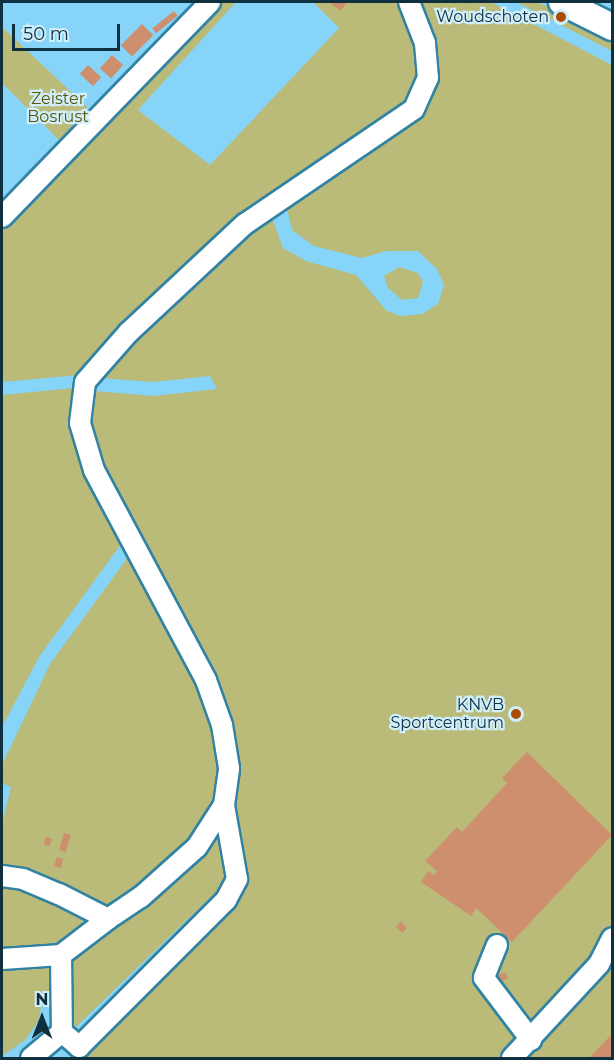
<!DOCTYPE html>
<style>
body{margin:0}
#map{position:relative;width:614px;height:1060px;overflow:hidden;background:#86d4f7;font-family:Montserrat,sans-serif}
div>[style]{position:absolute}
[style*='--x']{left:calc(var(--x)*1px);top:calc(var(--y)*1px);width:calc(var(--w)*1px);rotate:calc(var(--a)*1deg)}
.green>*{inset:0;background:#bbbb79}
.building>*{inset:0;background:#ce8f6f;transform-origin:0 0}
.roads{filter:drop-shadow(2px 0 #3283a3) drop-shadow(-2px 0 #3283a3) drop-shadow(0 2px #3283a3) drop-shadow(0 -2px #3283a3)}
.minor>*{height:20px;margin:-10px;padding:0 10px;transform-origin:10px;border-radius:10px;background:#fff}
.major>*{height:26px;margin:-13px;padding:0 13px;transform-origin:13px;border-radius:13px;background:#fff}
.dots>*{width:16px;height:16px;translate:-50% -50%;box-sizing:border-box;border:3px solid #d0eefc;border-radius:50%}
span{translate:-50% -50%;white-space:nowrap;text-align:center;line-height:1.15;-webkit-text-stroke:4.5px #d0eefc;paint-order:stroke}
.poi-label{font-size:16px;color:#0f303e}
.right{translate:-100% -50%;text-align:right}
.park-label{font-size:16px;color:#595702}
.frame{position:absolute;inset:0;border:3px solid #0f303e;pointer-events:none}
.north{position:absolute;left:12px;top:988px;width:60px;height:60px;-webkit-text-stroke:4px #d0eefc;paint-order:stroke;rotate:0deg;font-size:16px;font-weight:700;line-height:24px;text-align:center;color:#0f303e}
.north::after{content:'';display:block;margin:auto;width:21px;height:27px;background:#0f303e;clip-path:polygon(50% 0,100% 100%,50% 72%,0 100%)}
.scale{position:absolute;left:12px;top:24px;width:108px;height:27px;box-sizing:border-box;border:3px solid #0f303e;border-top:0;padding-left:8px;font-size:18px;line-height:21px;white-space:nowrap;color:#0f303e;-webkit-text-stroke:4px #d0eefc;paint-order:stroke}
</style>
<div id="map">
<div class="green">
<i style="clip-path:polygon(221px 2px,236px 2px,138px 110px,210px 165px,339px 28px,313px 2px,401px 2px,419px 51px,419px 85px,408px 104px,249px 210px,80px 375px,2px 382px,2px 231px)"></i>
<i style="clip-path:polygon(416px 2px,491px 2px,612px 65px,612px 1058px,86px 1058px,242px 894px,230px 887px,219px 889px,76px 1027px,69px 1018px,70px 963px,199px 859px,221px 826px,237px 782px,236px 759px,206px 665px,169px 585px,96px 452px,90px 431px,93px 391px,154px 396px,217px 389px,210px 376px,154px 382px,99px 378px,120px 350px,271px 215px,283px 248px,306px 261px,356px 275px,387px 311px,401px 316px,422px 314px,438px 304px,444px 285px,437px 269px,418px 251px,386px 251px,362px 258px,314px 246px,292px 230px,286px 204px,314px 183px,395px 136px,427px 104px,435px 78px)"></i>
<i style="clip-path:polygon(516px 2px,538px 2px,612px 38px,612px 51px)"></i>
<i style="clip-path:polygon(2px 27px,87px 107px,60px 141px,2px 83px)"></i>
<i style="clip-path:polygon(399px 267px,418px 273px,423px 282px,418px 298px,402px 300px,388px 288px,384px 276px)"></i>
<i style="clip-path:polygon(73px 388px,75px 447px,124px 540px,39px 657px,2px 727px,2px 395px)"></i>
<i style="clip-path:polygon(131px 553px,199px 687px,213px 730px,219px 775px,215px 799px,193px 839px,116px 906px,101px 906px,2px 868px,2px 824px,11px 787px,2px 783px,2px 765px,50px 664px)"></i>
<i style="clip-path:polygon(2px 886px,52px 900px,80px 915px,85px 928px,44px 950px,2px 947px)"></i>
<i style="clip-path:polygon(7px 966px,53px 967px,54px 993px,44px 993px,38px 1022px,25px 1040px,2px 1056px,2px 973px)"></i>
</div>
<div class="building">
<i style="clip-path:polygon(329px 2px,348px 2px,340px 11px)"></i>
<i style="left:174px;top:11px;width:6px;height:28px;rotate:51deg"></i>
<i style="left:142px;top:24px;width:16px;height:30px;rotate:45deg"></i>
<i style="left:112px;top:55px;width:15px;height:18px;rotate:42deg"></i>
<i style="left:88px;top:65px;width:18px;height:12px;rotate:43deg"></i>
<i style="clip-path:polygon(527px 752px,612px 835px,512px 942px,476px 908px,471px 916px,421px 882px,428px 871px,434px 875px,437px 871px,425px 861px,457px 827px,462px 832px,507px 783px,502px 778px)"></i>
<i style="left:64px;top:833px;width:7px;height:18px;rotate:16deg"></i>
<i style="left:46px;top:837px;width:6px;height:8px;rotate:18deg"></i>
<i style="clip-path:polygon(57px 857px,63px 859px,61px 868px,54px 866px)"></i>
<i style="clip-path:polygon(401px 921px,407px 928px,402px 933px,396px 927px)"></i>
<i style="clip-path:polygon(505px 972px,508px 978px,494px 986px,491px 979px)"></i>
<i style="clip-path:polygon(612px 1034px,612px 1058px,589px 1058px)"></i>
</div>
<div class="roads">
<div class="minor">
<i style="--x:2;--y:217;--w:299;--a:-45.9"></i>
<i style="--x:2;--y:876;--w:21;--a:8"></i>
<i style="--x:23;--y:879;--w:39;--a:23"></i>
<i style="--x:59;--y:894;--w:55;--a:27"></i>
<i style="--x:108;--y:919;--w:59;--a:142.5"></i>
<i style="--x:61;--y:955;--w:59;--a:176.1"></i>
<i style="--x:108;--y:919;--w:40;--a:-34"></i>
<i style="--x:141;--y:897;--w:75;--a:-41.8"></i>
<i style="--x:197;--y:847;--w:50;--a:-57.3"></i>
<i style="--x:224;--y:805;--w:37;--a:-82"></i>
<i style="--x:229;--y:768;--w:44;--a:-99.2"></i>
<i style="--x:222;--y:725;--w:48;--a:-109.6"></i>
<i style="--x:206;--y:680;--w:238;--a:-118.1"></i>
<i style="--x:94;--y:470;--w:49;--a:-106.6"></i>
<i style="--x:80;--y:423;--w:41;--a:-83"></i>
<i style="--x:85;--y:382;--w:67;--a:-48.7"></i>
<i style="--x:129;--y:332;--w:158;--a:-43"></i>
<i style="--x:245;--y:224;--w:204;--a:-34.2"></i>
<i style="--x:414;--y:109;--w:34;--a:-66"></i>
<i style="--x:428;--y:78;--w:35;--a:-95"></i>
<i style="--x:425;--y:43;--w:44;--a:-111.3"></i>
<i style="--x:497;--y:945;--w:35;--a:112"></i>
<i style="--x:484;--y:978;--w:78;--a:52.8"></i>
<i style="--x:61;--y:955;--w:77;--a:89.3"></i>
<i style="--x:62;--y:1032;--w:23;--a:41"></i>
<i style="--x:79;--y:1047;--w:208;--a:-45"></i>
<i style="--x:226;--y:900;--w:24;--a:-62"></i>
<i style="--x:237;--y:879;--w:75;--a:-100"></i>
<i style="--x:31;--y:1058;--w:40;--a:-40"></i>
<i style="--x:512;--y:1058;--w:128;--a:-47.2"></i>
<i style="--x:599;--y:964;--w:29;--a:-63"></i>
</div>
<div class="major">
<i style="--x:562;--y:2;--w:56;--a:26.6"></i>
</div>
</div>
<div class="dots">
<i style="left:561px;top:17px;background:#ac4c00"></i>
<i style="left:516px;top:714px;background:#ac4c00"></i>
</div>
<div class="poi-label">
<span class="right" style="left:549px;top:17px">Woudschoten</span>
<span class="right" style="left:504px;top:714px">KNVB<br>Sportcentrum</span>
</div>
<div class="park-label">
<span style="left:58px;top:108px">Zeister<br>Bosrust</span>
</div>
<div class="frame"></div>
<div class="north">N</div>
<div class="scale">50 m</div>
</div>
